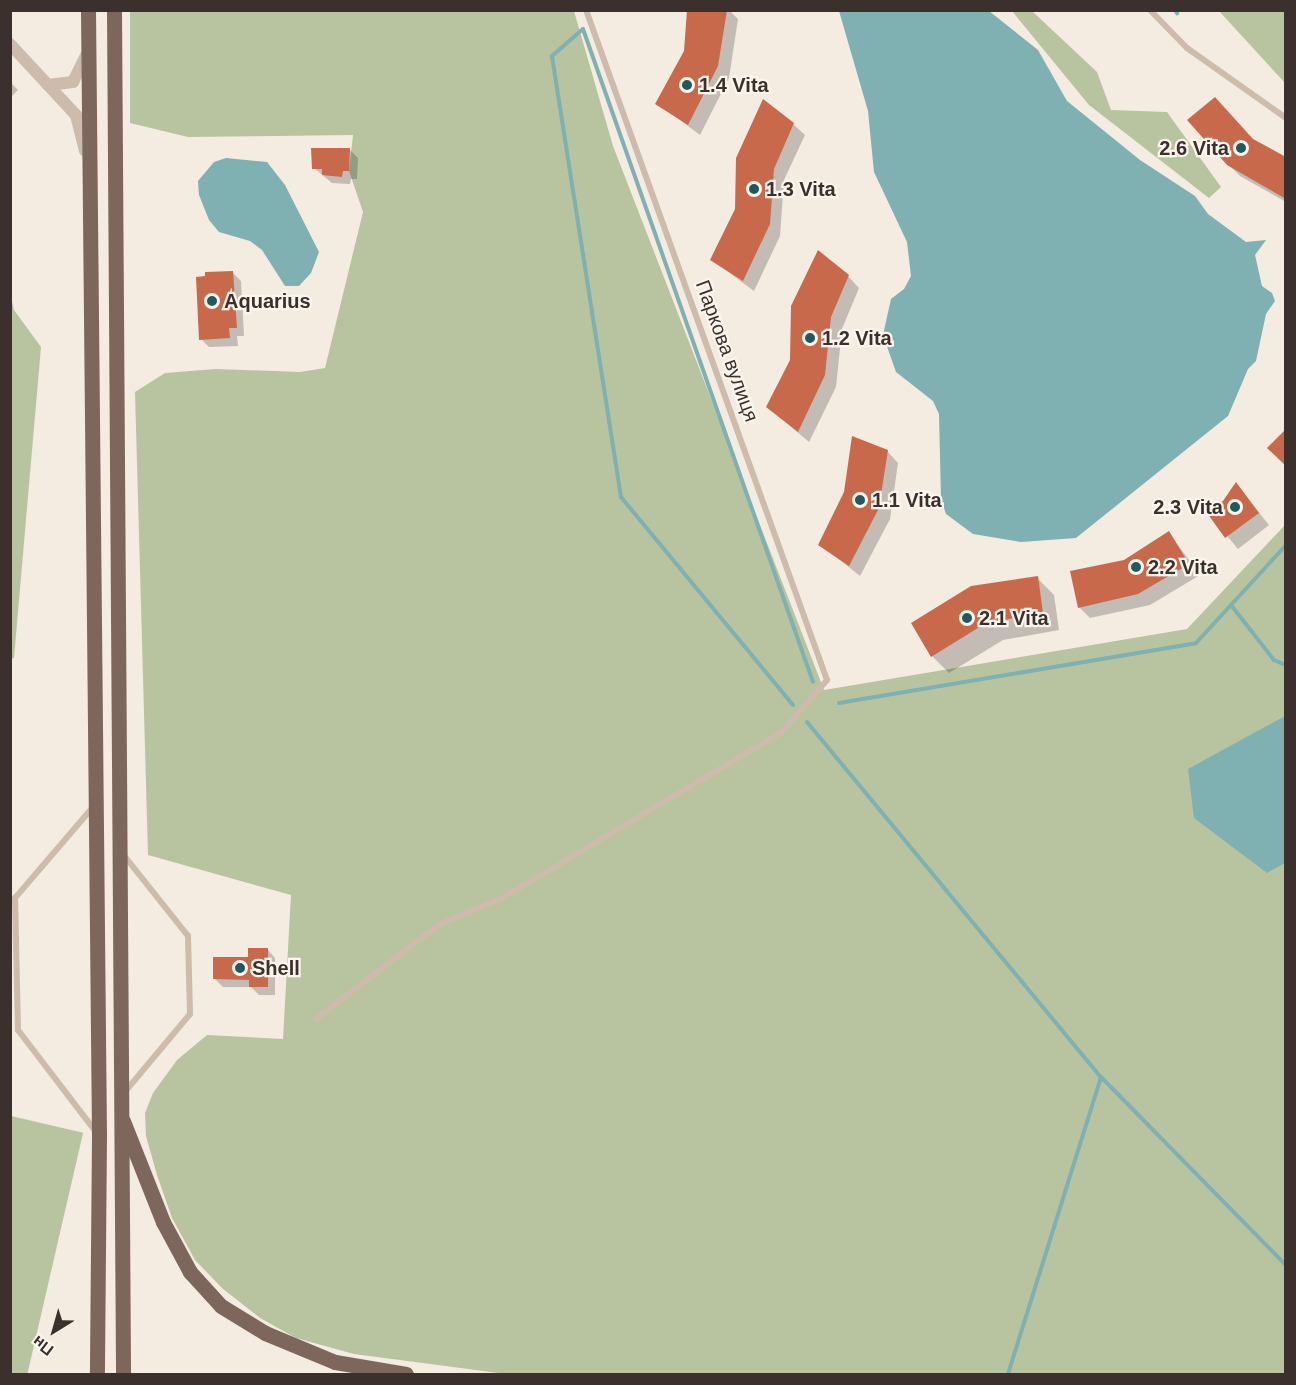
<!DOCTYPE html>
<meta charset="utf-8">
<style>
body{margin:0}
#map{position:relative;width:1296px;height:1385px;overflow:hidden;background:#f4ebe1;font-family:Arial,sans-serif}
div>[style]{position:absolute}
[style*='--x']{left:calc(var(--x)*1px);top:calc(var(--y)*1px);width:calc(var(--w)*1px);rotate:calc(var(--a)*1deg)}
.green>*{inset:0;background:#b8c4a0;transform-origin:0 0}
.water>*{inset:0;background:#7fb0b2}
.shadow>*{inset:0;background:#0003}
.stream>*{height:4px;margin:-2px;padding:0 2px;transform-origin:2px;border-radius:2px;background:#7fb0b2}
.building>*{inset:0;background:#c8694b}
.lane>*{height:6px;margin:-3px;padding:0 3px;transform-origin:3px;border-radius:3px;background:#cdbbac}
.street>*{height:12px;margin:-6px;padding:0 6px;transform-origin:6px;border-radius:6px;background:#cdbbac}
.primary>*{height:15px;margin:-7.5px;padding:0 7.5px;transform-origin:7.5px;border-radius:7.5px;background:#7d675c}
.dots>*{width:16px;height:16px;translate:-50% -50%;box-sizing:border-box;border:3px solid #fbf5ee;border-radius:50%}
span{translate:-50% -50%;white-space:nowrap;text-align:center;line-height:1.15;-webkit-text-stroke:4.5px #fbf5ee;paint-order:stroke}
.poi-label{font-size:20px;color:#3b302b;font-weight:700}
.left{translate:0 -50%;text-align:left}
.right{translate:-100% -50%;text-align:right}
.street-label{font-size:20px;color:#3b302b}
.frame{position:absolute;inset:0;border:12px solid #3b302b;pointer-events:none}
.north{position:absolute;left:24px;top:1301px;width:60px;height:60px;-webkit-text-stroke:4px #fbf5ee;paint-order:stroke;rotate:217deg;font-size:16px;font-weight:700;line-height:24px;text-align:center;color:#3b302b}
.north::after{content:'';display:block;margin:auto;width:21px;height:27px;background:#3b302b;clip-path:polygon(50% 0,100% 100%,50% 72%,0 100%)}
</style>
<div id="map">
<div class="green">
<i style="clip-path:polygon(130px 11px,574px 11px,613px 146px,824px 690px,1187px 629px,1285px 525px,1285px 1374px,506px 1374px,354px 1354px,296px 1338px,260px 1318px,223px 1289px,195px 1260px,172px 1218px,157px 1175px,146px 1136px,145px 1113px,153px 1093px,177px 1060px,207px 1035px,283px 1039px,291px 895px,148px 855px,135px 392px,165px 373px,216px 369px,300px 372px,325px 368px,363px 212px,349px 171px,353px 135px,188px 137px,130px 123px)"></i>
<i style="clip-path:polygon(1012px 11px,1032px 11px,1097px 72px,1111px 110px,1167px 112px,1221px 187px,1209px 198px,1089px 105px)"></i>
<i style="clip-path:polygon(1219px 11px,1285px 11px,1285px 83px)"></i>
<i style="clip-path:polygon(11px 297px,14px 310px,41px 347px,14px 658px,11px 659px)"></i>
<i style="left:11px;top:1116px;width:74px;height:258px;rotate:13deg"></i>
</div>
<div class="water">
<i style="clip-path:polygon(839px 11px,989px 11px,1038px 50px,1067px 101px,1140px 160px,1195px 196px,1208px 214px,1246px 242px,1266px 240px,1255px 255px,1262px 286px,1272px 293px,1275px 301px,1266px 314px,1256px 361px,1248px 369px,1228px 416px,1076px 538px,1021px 542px,973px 534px,946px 514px,941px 499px,939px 414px,933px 401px,896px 372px,883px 335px,891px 299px,904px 289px,911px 276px,907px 242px,874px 172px,868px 111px)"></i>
<i style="clip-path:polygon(226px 158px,267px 162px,285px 185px,319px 252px,311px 273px,299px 286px,285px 286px,262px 250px,250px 241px,219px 232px,209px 220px,199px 195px,198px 181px,214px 162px)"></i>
<i style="clip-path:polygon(1285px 716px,1285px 863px,1267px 873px,1194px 818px,1188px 769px)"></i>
</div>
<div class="shadow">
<i style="clip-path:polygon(688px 10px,729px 10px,738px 19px,729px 78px,700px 135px,657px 103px,685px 51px)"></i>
<i style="clip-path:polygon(10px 82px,18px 90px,10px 98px)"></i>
<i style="clip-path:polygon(793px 124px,805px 135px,784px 180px,780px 236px,754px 291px,712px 260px)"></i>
<i style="clip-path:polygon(1254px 142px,1286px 159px,1286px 202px,1240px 176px,1228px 164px)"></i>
<i style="clip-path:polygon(350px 150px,358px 158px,357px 179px,351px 179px,350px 184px,332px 183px,314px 168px)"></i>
<i style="clip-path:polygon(232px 272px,241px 281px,244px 336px,237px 336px,238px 346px,209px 347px,201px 339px)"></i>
<i style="clip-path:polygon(848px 276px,859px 288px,842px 329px,836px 387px,809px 442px,768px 407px)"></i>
<i style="clip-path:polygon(887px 451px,898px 463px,890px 519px,860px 576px,820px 544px)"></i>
<i style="clip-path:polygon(1236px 484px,1269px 525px,1238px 549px,1209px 514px,1225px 502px)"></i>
<i style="clip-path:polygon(1169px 533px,1200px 575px,1150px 605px,1090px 618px,1079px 607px,1124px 561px)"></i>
<i style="clip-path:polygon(1037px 578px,1054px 595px,1059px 630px,1003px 640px,949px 673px,932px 656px)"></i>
<i style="clip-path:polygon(267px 949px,275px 958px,275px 995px,259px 995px,251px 987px,223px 987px,214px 978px)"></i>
</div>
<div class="stream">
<i style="--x:1175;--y:10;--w:4;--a:56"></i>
<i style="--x:1231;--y:605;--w:70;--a:52"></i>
<i style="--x:1274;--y:660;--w:13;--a:23"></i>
<i style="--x:839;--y:703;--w:362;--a:-9.5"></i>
<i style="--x:1196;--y:643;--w:133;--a:-47.4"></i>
<i style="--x:793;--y:705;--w:270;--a:-129.6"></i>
<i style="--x:621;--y:497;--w:446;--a:-98.9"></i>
<i style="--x:552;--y:56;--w:41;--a:-41.1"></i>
<i style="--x:583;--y:29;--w:692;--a:70.6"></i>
<i style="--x:807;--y:722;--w:461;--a:50.4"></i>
<i style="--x:1101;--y:1077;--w:264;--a:45.5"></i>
<i style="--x:1008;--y:1374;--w:311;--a:-72.6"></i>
</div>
<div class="building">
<i style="clip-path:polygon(687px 10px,727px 10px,718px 66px,688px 125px,655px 104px,684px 51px)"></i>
<i style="clip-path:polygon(1215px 97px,1253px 139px,1286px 157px,1286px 199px,1227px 165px,1187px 120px)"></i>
<i style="clip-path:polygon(763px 99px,794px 123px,774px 169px,770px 224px,743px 281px,710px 260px,735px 209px,736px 158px)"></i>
<i style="clip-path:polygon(311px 148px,350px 148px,349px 171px,343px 171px,342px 177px,322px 175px,322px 169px,312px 169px)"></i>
<i style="clip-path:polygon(818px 250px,849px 275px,831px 317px,825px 375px,798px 432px,766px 407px,790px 360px,791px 306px)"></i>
<i style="clip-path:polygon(233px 271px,237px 328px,229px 328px,230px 338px,199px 340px,196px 277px,205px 276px,205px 272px)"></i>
<i style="clip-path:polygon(1286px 429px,1286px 466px,1267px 448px)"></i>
<i style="clip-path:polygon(852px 436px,888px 450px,879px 508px,849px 566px,818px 545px,844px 492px)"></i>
<i style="clip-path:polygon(1236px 482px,1259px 513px,1225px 538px,1207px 513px,1223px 501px)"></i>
<i style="clip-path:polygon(1169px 531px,1189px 564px,1138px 594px,1078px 608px,1070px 571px,1124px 560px)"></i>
<i style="clip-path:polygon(1038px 576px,1043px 613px,986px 623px,931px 657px,911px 623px,971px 586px)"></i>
<i style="clip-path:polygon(248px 948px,268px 948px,268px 987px,249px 987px,249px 980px,213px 979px,213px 957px,248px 957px)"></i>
</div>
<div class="lane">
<i style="--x:1150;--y:10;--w:53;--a:45.8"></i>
<i style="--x:1187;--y:48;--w:121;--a:35.3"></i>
<i style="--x:93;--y:807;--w:120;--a:130.6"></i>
<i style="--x:15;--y:898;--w:132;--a:88.7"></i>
<i style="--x:18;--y:1030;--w:128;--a:52.6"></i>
<i style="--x:122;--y:853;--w:106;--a:51.5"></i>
<i style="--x:188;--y:936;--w:78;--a:88.5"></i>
<i style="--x:190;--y:1014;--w:103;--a:129.9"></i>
<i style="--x:316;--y:1019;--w:156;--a:-37.5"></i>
<i style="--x:440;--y:924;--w:69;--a:-22.9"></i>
<i style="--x:504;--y:897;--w:323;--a:-30.7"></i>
<i style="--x:782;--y:732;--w:69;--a:-49.1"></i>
<i style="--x:827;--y:680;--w:712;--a:-109.78"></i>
</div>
<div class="street">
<i style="--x:10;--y:44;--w:97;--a:47.1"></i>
<i style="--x:76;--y:115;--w:37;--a:76"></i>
<i style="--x:48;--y:85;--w:25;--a:-7"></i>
<i style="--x:73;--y:82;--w:30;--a:-64"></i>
</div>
<div class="primary">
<i style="--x:88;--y:10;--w:1126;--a:89.44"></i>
<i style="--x:99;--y:1136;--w:238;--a:90.5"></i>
<i style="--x:114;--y:10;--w:1364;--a:89.62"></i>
<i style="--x:123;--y:1121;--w:109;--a:68.4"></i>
<i style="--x:163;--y:1222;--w:57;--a:61.6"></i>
<i style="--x:190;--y:1272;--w:46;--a:47.6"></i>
<i style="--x:221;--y:1306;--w:52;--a:31.5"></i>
<i style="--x:265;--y:1333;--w:76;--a:22.5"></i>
<i style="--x:335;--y:1362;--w:72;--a:9.6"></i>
</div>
<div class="dots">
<i style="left:687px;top:85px;background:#1f5a5e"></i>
<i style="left:1241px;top:148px;background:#1f5a5e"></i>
<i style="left:754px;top:189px;background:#1f5a5e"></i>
<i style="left:212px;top:301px;background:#1f5a5e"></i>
<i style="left:810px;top:338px;background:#1f5a5e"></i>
<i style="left:860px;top:500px;background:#1f5a5e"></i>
<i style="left:1235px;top:507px;background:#1f5a5e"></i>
<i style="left:1136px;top:567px;background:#1f5a5e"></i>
<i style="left:967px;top:618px;background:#1f5a5e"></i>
<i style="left:240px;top:968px;background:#1f5a5e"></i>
</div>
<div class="poi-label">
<span class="left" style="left:699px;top:85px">1.4 Vita</span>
<span class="right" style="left:1229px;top:148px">2.6 Vita</span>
<span class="left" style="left:766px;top:189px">1.3 Vita</span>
<span class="left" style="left:224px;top:301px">Aquarius</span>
<span class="left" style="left:822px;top:338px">1.2 Vita</span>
<span class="left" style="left:872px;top:500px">1.1 Vita</span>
<span class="right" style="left:1223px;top:507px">2.3 Vita</span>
<span class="left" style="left:1148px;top:567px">2.2 Vita</span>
<span class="left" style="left:979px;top:618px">2.1 Vita</span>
<span class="left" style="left:252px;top:968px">Shell</span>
</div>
<div class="street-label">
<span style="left:727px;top:351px;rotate:70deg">Паркова вулиця</span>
</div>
<div class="frame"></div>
<div class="north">Пн</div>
</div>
